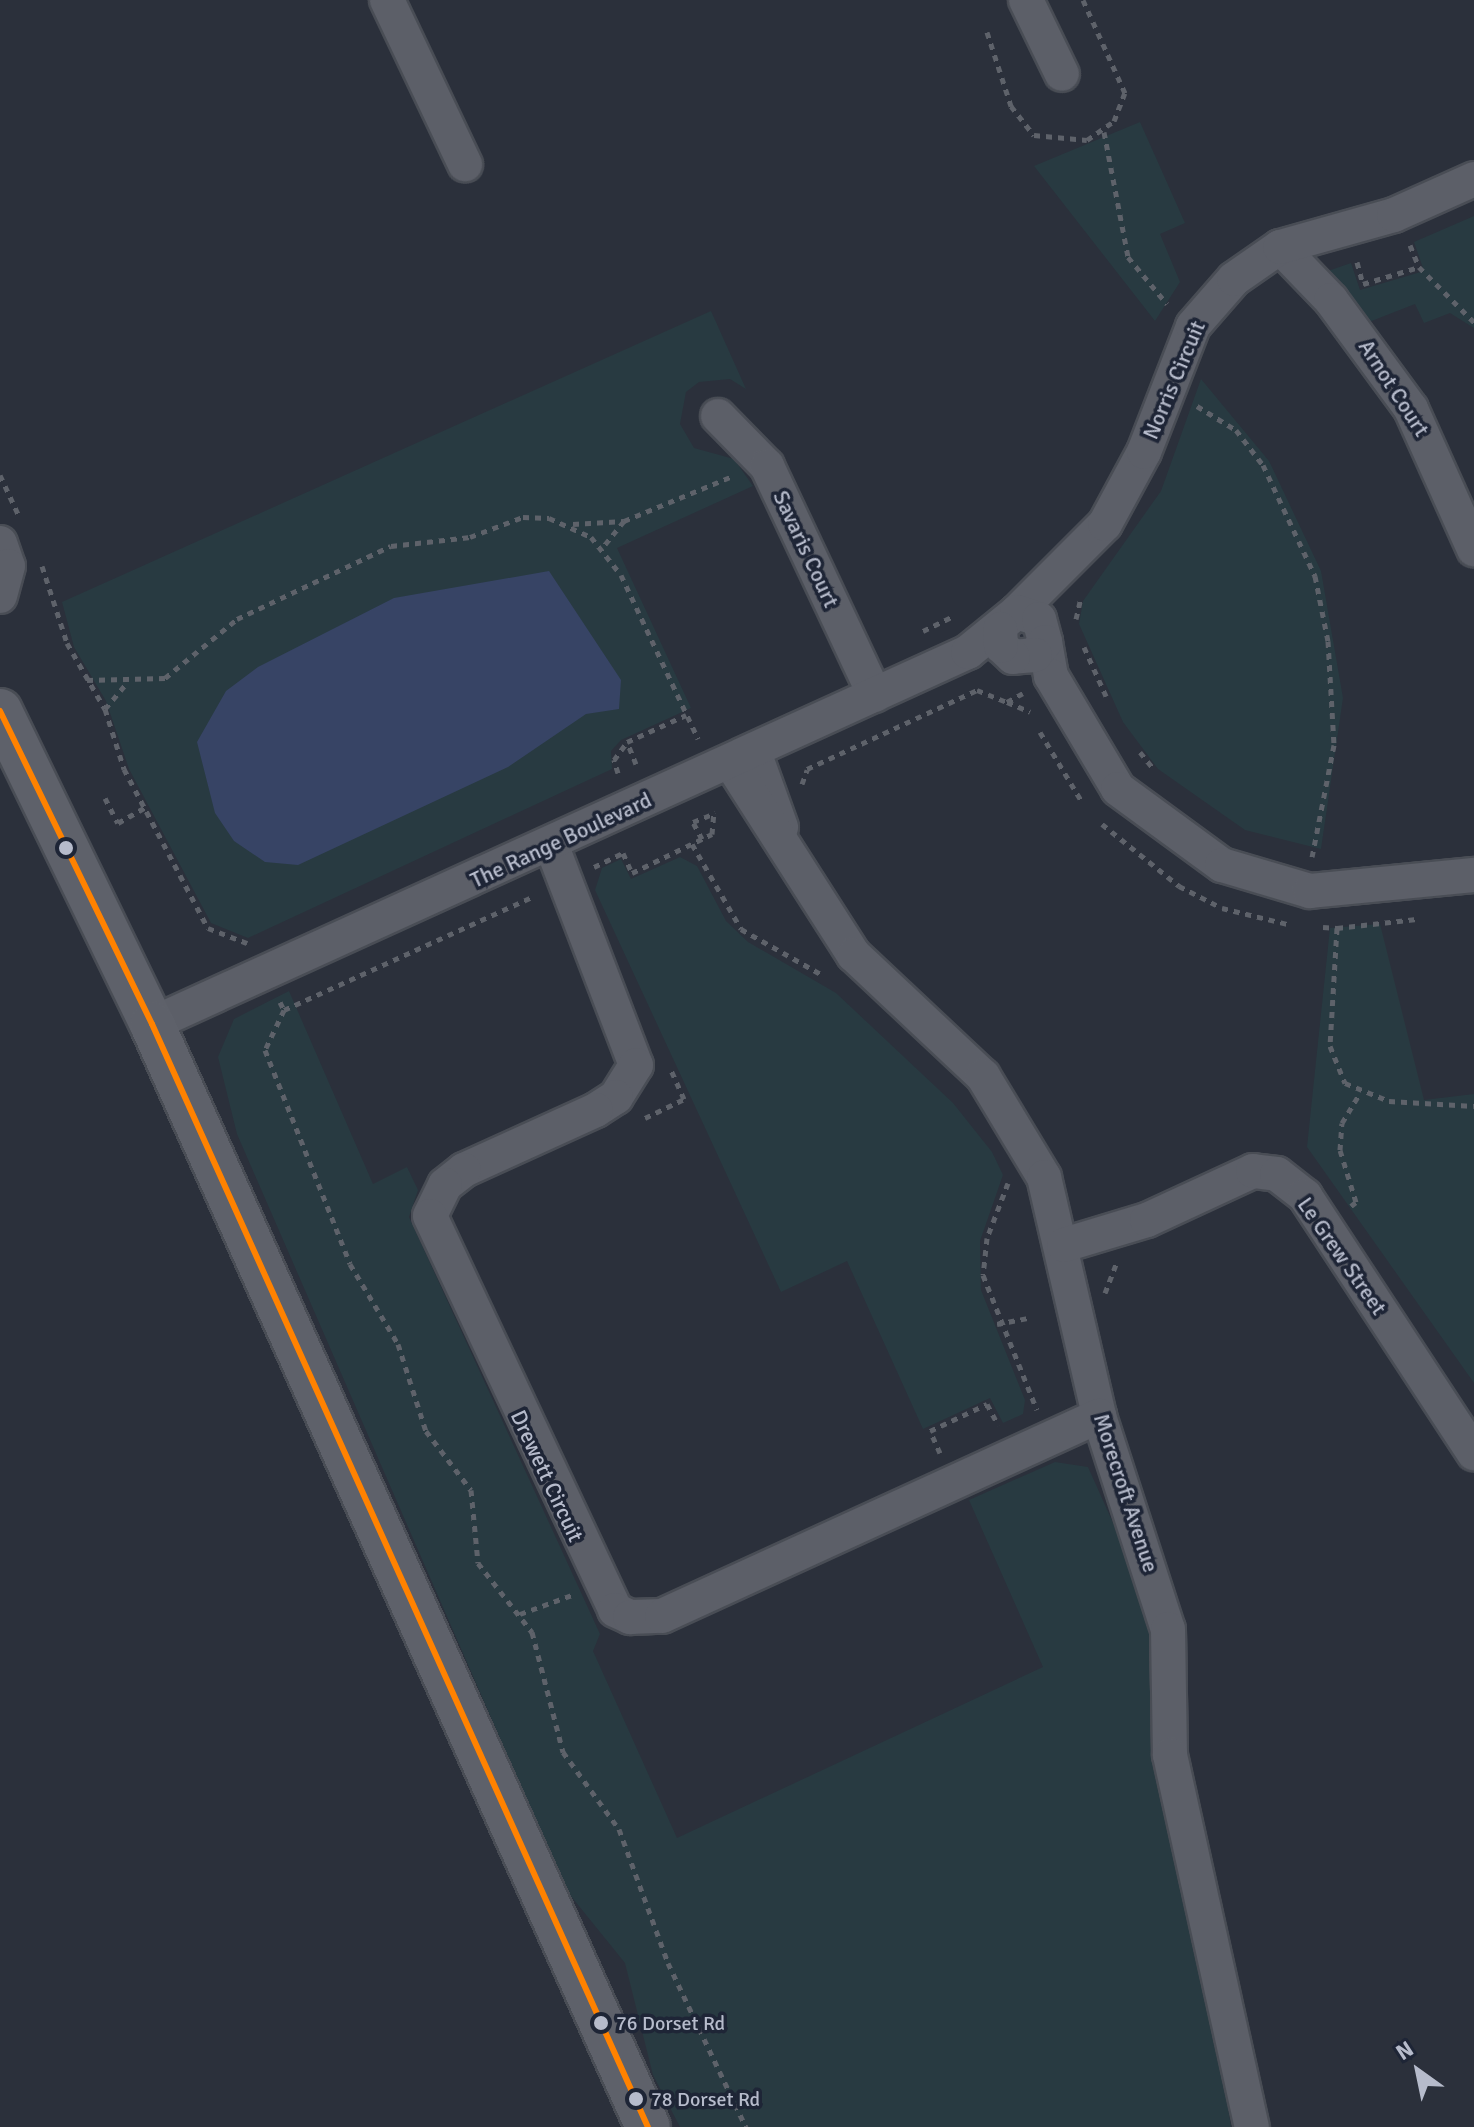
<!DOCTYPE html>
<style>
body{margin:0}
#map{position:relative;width:1474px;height:2127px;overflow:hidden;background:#2b303b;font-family:Signika,sans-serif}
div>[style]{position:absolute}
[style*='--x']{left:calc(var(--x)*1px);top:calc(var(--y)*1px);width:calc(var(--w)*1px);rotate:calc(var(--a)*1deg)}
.green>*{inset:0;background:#283a41}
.water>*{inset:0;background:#374465}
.path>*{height:5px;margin-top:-2.5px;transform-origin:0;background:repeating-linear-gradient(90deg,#5e626a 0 6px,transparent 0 12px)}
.roads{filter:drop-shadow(2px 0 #494d55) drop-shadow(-2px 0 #494d55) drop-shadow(0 2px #494d55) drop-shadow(0 -2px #494d55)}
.minor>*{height:34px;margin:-17px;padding:0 17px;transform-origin:17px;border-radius:17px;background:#5c5f68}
.major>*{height:44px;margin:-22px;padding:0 22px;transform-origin:22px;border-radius:22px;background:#5e616a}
.bus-1>*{height:6px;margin:-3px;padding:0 3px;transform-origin:3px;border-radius:3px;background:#ff8200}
.dots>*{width:22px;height:22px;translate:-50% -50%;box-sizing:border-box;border:4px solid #1e2536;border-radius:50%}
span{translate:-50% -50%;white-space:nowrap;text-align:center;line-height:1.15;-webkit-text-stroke:7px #1e2536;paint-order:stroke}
.bus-label{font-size:20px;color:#b6bbcb}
.left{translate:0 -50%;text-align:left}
.street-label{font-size:22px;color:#b6bbcb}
.north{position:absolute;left:1378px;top:2031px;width:80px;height:80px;-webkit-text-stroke:6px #1e2536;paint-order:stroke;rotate:327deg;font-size:22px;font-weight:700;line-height:32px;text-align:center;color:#b6bbcb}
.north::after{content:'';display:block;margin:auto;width:28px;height:36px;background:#b6bbcb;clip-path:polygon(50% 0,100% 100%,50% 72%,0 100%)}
</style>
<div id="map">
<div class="green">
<i style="clip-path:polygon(1140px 122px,1185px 223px,1160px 234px,1180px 282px,1155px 321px,1034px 166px)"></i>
<i style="clip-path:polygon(1474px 216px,1474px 328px,1450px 313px,1424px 323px,1415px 304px,1369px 322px,1325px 272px,1351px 263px,1360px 290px,1424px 271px,1414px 242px)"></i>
<i style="clip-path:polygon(711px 311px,746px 389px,730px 379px,699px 382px,686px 392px,680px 424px,694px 448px,734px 459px,753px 486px,617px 548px,691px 708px,621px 740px,611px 751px,612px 769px,248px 938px,211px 923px,129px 769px,106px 701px,74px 647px,62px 602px)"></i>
<i style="clip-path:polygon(1201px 379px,1269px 461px,1321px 571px,1343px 698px,1321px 849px,1245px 830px,1158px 769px,1123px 722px,1079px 624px,1083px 601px,1161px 491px)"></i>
<i style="clip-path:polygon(680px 857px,697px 866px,726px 921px,748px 942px,836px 993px,953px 1103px,992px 1152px,1003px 1175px,980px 1241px,981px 1290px,1025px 1400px,1023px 1414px,1003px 1423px,990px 1398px,923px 1429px,847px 1261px,781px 1292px,595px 890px,602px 868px,621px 859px,631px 879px)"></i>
<i style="clip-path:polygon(1380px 924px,1424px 1100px,1474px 1094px,1474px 1383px,1307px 1147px,1330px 928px)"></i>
<i style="clip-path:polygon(289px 991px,373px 1184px,407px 1167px,418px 1190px,409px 1217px,600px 1634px,593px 1651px,677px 1838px,1043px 1667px,969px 1500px,1055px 1462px,1088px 1467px,1135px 1572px,1160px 1660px,1231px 2127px,680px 2127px,653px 2075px,625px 1963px,566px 1890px,237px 1134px,218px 1057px,234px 1019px)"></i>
</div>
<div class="water">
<i style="clip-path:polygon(549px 571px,621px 680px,619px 709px,586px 714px,508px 767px,298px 865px,265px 862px,234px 841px,215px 813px,197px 742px,226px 691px,258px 667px,394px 598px)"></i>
</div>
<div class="path">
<i style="--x:987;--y:32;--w:78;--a:72"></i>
<i style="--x:1011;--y:106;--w:37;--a:52"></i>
<i style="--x:1034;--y:135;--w:53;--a:5.4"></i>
<i style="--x:1087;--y:140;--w:33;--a:-35"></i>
<i style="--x:1114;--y:121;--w:30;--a:-69"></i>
<i style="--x:1125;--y:93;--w:102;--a:-114.3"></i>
<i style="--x:1104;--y:132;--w:127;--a:79.1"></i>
<i style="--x:1128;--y:257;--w:61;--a:50.3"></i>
<i style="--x:1410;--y:245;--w:24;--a:68"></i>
<i style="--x:1419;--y:267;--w:78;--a:45"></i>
<i style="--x:1357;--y:262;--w:23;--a:75"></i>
<i style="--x:1363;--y:284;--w:59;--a:-16.9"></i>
<i style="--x:1197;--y:406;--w:46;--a:31.6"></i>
<i style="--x:1236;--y:430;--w:44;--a:52.4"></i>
<i style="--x:1263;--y:465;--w:123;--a:64.9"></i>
<i style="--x:1315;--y:576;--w:66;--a:78.7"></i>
<i style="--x:1328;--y:641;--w:104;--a:86.7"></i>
<i style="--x:1334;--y:745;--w:114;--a:101.1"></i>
<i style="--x:0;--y:475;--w:43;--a:65.2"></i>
<i style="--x:624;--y:521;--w:115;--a:-22.5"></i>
<i style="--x:573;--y:524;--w:51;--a:-3.4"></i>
<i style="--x:624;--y:521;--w:35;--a:129"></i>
<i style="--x:42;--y:566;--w:81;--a:72"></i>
<i style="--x:67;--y:643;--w:76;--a:60.1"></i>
<i style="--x:105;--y:709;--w:63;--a:72.4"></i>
<i style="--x:124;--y:769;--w:180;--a:62.2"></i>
<i style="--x:208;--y:928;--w:42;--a:21"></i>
<i style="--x:1076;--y:619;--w:23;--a:-77"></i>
<i style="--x:923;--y:631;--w:34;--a:-26"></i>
<i style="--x:1084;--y:647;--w:54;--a:65.8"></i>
<i style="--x:87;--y:680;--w:78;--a:-1.5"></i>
<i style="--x:165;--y:678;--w:93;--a:-39.3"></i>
<i style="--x:237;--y:619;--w:170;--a:-25.4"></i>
<i style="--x:391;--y:546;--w:80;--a:-6.5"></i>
<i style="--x:470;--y:537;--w:57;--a:-20.7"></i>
<i style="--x:523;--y:517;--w:26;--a:2"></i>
<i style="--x:549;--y:518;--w:46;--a:24.3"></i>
<i style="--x:591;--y:537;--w:48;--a:51.7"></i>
<i style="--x:621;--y:575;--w:181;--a:64.8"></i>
<i style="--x:1007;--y:702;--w:25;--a:23"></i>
<i style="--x:105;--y:709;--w:35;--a:-50"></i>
<i style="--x:1040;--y:732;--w:82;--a:59"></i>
<i style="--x:1140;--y:752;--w:22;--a:51"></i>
<i style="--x:636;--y:764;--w:24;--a:-112"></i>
<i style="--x:627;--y:742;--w:65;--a:-24.6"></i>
<i style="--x:807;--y:769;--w:187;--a:-24.9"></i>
<i style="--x:977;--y:690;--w:32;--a:22"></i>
<i style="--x:1007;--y:702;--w:18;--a:-29"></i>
<i style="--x:618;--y:773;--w:14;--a:-107"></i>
<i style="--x:614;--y:760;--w:22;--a:-54"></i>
<i style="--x:802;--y:784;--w:15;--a:-70"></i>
<i style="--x:105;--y:798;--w:28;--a:63"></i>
<i style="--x:118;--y:823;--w:34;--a:-30"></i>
<i style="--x:1102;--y:824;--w:99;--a:38.8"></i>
<i style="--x:1179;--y:886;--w:48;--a:27.1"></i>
<i style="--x:1222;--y:908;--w:71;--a:13.8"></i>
<i style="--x:702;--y:839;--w:19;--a:-118"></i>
<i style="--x:693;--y:822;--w:24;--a:-22"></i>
<i style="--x:692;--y:844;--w:98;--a:60"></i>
<i style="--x:741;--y:929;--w:95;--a:29.5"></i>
<i style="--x:594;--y:867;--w:32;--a:-26"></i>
<i style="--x:623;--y:853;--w:22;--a:66"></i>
<i style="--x:632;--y:873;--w:89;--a:-26"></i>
<i style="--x:712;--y:834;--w:21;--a:-85"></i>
<i style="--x:1323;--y:927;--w:14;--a:4"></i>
<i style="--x:1337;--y:928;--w:118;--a:93.4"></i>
<i style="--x:1330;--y:1046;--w:40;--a:68"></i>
<i style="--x:1345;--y:1083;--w:48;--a:22.2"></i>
<i style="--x:1389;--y:1101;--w:85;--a:3.4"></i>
<i style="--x:1337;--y:928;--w:80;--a:-6.5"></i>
<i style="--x:280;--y:1002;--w:9;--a:63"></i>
<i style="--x:284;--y:1010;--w:44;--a:115.4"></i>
<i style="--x:265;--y:1050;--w:230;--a:68.3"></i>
<i style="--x:350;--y:1264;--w:93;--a:59"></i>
<i style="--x:398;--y:1344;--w:91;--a:72.2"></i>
<i style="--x:426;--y:1431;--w:74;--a:52.7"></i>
<i style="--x:471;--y:1490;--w:73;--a:84.5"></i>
<i style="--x:478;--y:1563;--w:88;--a:52"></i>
<i style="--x:532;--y:1632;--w:124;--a:75.5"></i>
<i style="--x:563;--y:1752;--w:95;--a:54"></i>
<i style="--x:619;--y:1829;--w:143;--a:69.9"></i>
<i style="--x:668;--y:1963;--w:182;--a:64.6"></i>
<i style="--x:284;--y:1010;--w:275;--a:-24.5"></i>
<i style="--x:645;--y:1118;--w:43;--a:-26"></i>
<i style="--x:684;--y:1099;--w:34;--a:-114"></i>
<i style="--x:1008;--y:1183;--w:59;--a:110.9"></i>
<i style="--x:987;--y:1238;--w:37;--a:96"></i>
<i style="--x:983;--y:1275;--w:145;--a:68.2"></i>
<i style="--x:1351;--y:1206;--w:6;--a:-39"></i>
<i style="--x:1356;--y:1202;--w:54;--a:-107.1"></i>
<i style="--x:1340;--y:1150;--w:27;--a:-86"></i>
<i style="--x:1342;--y:1123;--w:35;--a:-59"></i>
<i style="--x:1105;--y:1293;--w:33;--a:-69"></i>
<i style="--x:997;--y:1324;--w:31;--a:-11"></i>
<i style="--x:940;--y:1453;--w:24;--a:-114"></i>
<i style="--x:930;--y:1431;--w:63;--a:-25.3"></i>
<i style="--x:987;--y:1404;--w:24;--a:62"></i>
<i style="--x:520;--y:1614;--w:55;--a:-20.1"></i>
</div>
<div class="roads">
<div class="minor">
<i style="--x:387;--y:0;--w:182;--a:64.6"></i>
<i style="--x:1026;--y:0;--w:82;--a:64.1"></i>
<i style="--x:1280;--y:247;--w:74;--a:46.1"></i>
<i style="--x:1331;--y:300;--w:135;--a:53.7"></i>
<i style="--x:1411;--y:409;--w:154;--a:65.8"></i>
<i style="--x:718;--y:416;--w:70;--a:45.6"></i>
<i style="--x:767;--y:466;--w:253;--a:64.8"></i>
<i style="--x:0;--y:543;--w:24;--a:71"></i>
<i style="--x:8;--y:566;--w:31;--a:105"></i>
<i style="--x:1017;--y:612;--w:124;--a:-45"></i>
<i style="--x:1105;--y:524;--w:82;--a:-61.6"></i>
<i style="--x:1144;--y:452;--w:135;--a:-68.7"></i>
<i style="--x:1193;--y:326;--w:62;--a:-48.9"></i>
<i style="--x:1234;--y:279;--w:56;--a:-34.8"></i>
<i style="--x:1280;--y:247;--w:118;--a:-15.7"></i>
<i style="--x:1394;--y:215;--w:88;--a:-24.2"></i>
<i style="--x:1045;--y:642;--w:35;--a:80"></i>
<i style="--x:1051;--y:676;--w:131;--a:59.3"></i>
<i style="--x:1118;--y:789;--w:129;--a:36.2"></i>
<i style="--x:1222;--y:865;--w:92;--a:16.5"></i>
<i style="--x:1310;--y:891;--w:165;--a:-5.6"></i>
<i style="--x:754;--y:752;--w:80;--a:70.2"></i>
<i style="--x:731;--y:763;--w:228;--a:57.4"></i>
<i style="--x:854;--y:955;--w:177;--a:43.2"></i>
<i style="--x:983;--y:1076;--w:118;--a:58.9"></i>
<i style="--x:1044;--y:1177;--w:245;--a:77"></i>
<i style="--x:1099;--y:1416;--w:224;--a:72.1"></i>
<i style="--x:1168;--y:1629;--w:126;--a:89.1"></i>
<i style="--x:1170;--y:1755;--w:381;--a:77.6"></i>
<i style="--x:551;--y:844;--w:237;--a:69"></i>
<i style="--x:636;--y:1065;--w:38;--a:122"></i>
<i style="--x:616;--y:1097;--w:24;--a:147"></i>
<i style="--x:596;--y:1110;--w:145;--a:155.6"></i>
<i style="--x:464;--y:1170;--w:24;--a:142"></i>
<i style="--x:445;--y:1185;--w:34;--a:116"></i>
<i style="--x:430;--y:1216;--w:435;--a:64.8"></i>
<i style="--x:615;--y:1610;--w:17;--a:25"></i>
<i style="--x:630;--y:1617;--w:32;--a:-2"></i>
<i style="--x:662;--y:1616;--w:481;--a:-24.6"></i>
<i style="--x:152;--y:1024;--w:897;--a:-24.51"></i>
<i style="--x:968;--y:652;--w:63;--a:-39.2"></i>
<i style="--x:1017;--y:612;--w:23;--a:18"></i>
<i style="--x:1039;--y:619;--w:24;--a:75"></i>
<i style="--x:1045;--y:642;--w:16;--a:128"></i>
<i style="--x:1035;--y:655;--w:22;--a:175"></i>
<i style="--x:1013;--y:657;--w:16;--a:-137"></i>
<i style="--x:1001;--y:646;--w:17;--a:-93"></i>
<i style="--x:1064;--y:1245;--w:87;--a:-16.8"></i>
<i style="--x:1147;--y:1220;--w:117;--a:-24.8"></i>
<i style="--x:1253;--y:1171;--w:24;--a:7"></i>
<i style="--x:1277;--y:1174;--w:36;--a:38"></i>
<i style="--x:1305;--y:1196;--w:308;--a:56.7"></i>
</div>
<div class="major">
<i style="--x:0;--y:711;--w:348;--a:64.1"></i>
<i style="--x:152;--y:1024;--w:1209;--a:65.79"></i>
</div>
</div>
<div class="bus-1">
<i style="--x:0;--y:711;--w:348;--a:64.1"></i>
<i style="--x:152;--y:1024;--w:1209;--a:65.79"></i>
</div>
<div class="dots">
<i style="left:66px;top:848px;background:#b6bbcb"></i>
<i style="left:601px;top:2023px;background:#b6bbcb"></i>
<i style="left:636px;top:2099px;background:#b6bbcb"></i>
</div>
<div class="bus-label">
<span class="left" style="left:616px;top:2023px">76 Dorset Rd</span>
<span class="left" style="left:651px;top:2099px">78 Dorset Rd</span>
</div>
<div class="street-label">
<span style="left:1174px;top:380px;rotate:-67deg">Norris Circuit</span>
<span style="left:1394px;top:388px;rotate:57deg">Arnot Court</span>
<span style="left:806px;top:549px;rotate:65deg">Savaris Court</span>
<span style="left:561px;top:840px;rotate:-25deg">The Range Boulevard</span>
<span style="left:1342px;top:1256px;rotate:55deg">Le Grew Street</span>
<span style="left:547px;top:1476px;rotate:65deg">Drewett Circuit</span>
<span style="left:1126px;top:1493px;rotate:72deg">Morecroft Avenue</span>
</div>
<div class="north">N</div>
</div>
